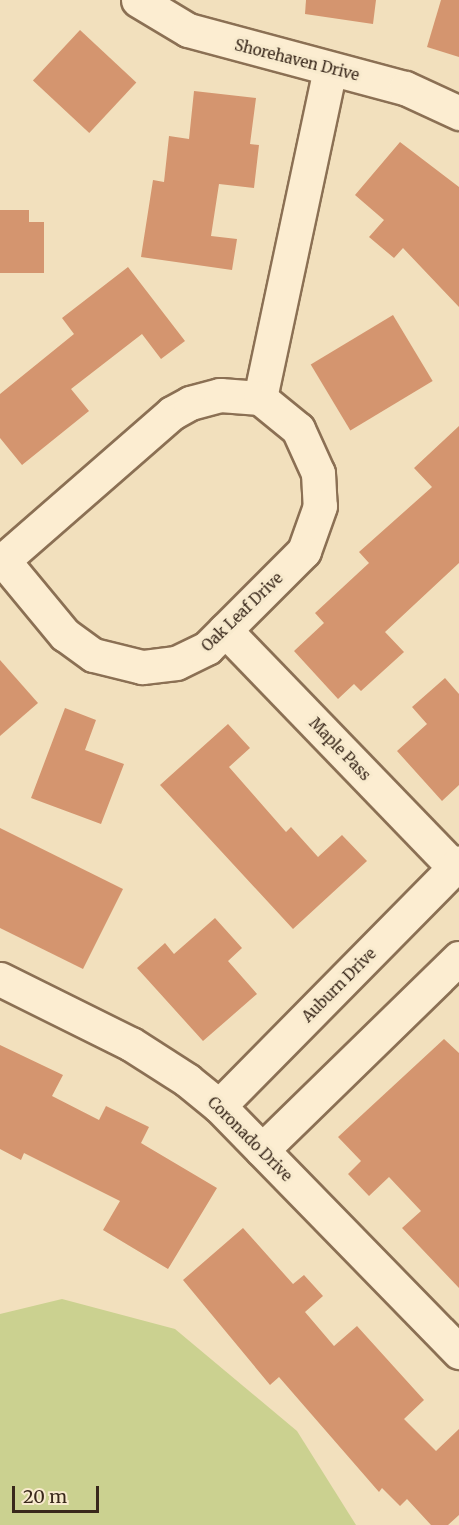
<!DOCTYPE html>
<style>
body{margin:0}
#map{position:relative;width:459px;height:1525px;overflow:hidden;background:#f2e0bd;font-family:Merriweather,serif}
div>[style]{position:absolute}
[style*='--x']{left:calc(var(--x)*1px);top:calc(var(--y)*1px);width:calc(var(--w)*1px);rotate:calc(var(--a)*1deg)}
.green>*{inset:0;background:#cbd190}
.building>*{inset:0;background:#d4956f;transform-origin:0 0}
.roads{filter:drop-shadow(2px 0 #8b7054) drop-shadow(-2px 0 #8b7054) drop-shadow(0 2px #8b7054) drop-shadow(0 -2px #8b7054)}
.minor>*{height:33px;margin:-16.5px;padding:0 16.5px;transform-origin:16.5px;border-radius:16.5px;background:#fcedd1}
span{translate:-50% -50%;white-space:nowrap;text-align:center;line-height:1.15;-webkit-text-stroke:6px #f8eacd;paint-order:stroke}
.street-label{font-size:15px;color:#39281b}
.scale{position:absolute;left:12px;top:1486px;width:87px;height:27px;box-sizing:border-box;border:3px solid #39281b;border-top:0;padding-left:8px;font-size:18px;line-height:21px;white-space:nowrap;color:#39281b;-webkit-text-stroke:4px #f8eacd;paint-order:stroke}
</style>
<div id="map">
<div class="green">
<i style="clip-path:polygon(62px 1299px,175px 1329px,297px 1431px,356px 1525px,0 1525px,0 1314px)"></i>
</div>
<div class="building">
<i style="clip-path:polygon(306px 0,376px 0,373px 24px,305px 14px)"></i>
<i style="clip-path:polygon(441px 0,459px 0,459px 57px,427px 47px)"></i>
<i style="left:80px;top:30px;width:77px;height:69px;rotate:43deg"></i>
<i style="clip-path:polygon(194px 91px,256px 98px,250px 144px,259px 145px,254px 188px,219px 184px,211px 236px,237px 239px,232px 270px,141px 257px,153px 180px,164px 182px,169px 136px,189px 139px)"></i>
<i style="clip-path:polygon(400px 142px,459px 187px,459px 307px,403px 248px,394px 258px,369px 237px,384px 220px,355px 195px)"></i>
<i style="clip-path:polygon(0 210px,29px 210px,29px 222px,44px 222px,44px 273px,0 273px)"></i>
<i style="clip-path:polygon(128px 267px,185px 341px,161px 359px,142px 334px,71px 389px,89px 411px,22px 465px,0 438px,0 394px,74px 334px,62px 318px)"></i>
<i style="left:393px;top:315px;width:77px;height:96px;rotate:59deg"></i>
<i style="clip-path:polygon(459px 426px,459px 563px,385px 632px,404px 652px,361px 691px,354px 684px,338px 699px,294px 651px,324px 623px,315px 613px,369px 563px,359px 552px,432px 487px,414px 468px)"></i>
<i style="clip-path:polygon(0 660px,38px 703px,0 736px)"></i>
<i style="clip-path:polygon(445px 678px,459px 694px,459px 785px,442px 801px,397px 751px,427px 724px,412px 707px)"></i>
<i style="clip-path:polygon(65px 708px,96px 720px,85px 750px,124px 764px,101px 824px,31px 798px)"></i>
<i style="clip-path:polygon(228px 724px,250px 748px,229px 767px,286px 832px,291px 827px,318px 857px,342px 835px,367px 861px,293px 929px,160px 785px)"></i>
<i style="clip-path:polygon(0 828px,123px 889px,83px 969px,0 928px)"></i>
<i style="clip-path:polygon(215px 918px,242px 948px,228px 961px,257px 994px,203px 1041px,137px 968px,165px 943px,174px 954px)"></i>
<i style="clip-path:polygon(444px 1039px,459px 1053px,459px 1288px,402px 1228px,421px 1211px,389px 1177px,369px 1196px,348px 1174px,361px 1161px,338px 1137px)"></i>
<i style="clip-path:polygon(0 1045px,63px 1075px,52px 1096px,99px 1120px,106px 1106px,149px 1127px,141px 1143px,217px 1188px,168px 1269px,103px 1230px,120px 1201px,24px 1153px,21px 1160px,0 1149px)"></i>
<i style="clip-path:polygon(243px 1228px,293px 1284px,304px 1275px,323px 1296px,305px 1312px,334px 1346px,357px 1326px,424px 1400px,404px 1419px,436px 1451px,459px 1429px,459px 1515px,448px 1525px,431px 1525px,407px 1499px,400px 1506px,382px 1488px,379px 1492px,279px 1377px,270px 1385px,183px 1280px)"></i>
</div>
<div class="roads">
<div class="minor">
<i style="--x:138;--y:0;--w:58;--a:31"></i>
<i style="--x:188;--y:30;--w:225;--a:15"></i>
<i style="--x:405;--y:88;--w:60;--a:24.8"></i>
<i style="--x:260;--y:398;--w:336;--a:-78"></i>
<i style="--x:0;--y:563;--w:228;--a:-41.1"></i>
<i style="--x:172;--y:413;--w:21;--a:-29"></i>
<i style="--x:190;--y:403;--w:31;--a:-15"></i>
<i style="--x:220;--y:395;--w:40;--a:4.3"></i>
<i style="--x:260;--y:398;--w:49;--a:39.2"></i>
<i style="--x:298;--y:429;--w:48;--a:65.6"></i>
<i style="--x:318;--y:473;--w:33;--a:87"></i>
<i style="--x:320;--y:506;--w:48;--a:109.6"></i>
<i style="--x:304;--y:551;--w:137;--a:135"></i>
<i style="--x:207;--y:648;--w:34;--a:154"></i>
<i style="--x:176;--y:663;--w:34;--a:173"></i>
<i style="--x:142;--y:667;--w:50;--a:-166.2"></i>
<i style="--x:93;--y:655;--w:34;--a:-144"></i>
<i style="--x:65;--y:635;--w:97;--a:-129.6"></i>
<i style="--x:225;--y:630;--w:331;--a:46"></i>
<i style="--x:0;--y:979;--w:146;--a:26.4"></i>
<i style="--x:131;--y:1044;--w:67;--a:32.7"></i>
<i style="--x:187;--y:1080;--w:41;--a:39.1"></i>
<i style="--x:219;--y:1106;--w:344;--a:45.7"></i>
<i style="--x:219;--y:1106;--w:342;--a:-45.4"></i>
<i style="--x:262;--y:1150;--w:275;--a:-44.3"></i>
</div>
</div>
<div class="street-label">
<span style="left:297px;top:60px;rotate:14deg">Shorehaven Drive</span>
<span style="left:242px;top:612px;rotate:-44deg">Oak Leaf Drive</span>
<span style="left:340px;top:749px;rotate:46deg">Maple Pass</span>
<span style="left:339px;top:985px;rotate:-45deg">Auburn Drive</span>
<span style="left:250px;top:1139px;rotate:45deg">Coronado Drive</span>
</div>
<div class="scale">20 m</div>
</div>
